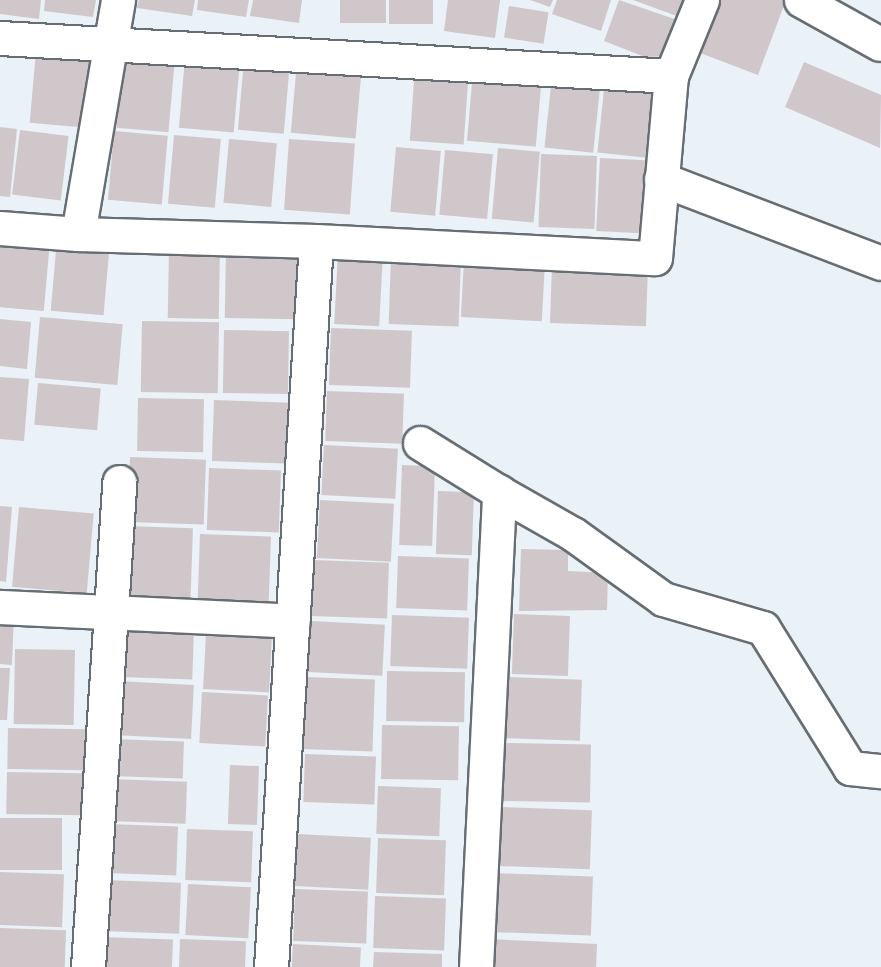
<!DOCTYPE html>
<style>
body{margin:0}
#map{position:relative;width:881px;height:967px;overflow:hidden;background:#eaf1f7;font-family:Rubik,sans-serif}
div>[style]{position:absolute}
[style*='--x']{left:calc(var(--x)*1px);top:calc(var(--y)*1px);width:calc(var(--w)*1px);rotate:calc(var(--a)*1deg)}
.building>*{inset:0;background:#d0c7ca;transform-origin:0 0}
.roads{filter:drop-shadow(2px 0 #676e73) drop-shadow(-2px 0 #676e73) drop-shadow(0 2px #676e73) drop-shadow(0 -2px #676e73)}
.street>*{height:33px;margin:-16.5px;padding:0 16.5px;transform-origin:16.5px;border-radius:16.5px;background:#fff}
span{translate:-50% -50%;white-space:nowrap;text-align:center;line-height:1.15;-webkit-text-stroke:5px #fff;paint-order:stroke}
</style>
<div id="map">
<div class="building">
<i style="clip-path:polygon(0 0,41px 0,39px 19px,0 14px)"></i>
<i style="clip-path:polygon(45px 0,96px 0,93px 17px,44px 11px)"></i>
<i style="clip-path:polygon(139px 0,195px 0,192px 16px,137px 8px)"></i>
<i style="clip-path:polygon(198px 0,249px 0,246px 17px,197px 10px)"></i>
<i style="clip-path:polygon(253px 0,302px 0,299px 23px,250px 16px)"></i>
<i style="left:340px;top:0;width:46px;height:23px"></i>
<i style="left:389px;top:0;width:44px;height:24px"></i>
<i style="clip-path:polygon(448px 0,500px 0,495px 38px,444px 31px)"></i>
<i style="clip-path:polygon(530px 0,553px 0,550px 7px)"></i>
<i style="clip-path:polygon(557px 0,611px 0,601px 31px,552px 14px)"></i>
<i style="clip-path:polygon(619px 0,683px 22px,670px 56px,645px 57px,604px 41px)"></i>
<i style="clip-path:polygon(633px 0,692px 0,685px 19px)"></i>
<i style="clip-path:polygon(714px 0,786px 0,758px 75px,695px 51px)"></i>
<i style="left:509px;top:6px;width:40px;height:32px;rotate:9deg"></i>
<i style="left:36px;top:51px;width:57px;height:72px;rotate:5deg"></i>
<i style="left:123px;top:55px;width:52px;height:73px;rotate:5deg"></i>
<i style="left:185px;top:58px;width:55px;height:70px;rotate:5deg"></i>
<i style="left:244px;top:60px;width:46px;height:70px;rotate:5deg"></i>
<i style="left:297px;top:62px;width:65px;height:71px;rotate:5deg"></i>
<i style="clip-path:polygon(804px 62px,881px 95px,880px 148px,785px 107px)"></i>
<i style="left:415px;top:66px;width:54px;height:75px;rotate:4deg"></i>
<i style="left:473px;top:72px;width:69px;height:69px;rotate:5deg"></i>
<i style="left:552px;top:76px;width:49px;height:72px;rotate:6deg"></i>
<i style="left:605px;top:80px;width:50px;height:73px;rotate:6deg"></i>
<i style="clip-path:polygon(0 127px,17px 129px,10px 197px,0 196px)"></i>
<i style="left:20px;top:130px;width:49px;height:65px;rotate:7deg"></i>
<i style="left:114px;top:131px;width:54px;height:69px;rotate:5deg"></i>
<i style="left:174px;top:135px;width:47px;height:69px;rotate:5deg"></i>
<i style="left:229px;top:139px;width:48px;height:64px;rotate:5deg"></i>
<i style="left:289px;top:139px;width:66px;height:71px;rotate:4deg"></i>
<i style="left:396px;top:147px;width:45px;height:65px;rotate:5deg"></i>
<i style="left:498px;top:148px;width:42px;height:71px;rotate:5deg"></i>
<i style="left:445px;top:150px;width:48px;height:65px;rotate:5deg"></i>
<i style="left:541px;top:154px;width:56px;height:73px;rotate:2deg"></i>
<i style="left:600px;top:158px;width:50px;height:73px;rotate:3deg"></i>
<i style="left:0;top:238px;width:50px;height:69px;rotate:5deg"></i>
<i style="left:57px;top:239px;width:53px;height:72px;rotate:5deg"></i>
<i style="left:169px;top:247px;width:51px;height:71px;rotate:1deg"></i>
<i style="left:226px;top:249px;width:77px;height:69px;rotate:1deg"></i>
<i style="left:338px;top:252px;width:45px;height:72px;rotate:3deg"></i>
<i style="left:391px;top:257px;width:70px;height:67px;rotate:2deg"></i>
<i style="left:464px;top:259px;width:81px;height:58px;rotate:3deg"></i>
<i style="left:552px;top:265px;width:96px;height:58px;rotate:2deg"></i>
<i style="left:40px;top:317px;width:83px;height:61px;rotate:5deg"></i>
<i style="clip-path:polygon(0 319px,31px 322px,27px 369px,0 366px)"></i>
<i style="left:142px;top:321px;width:77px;height:71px;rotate:1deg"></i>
<i style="left:331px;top:328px;width:81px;height:57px;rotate:2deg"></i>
<i style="left:224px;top:330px;width:65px;height:63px;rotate:1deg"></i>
<i style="clip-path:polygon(0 377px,29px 379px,24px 441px,0 439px)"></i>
<i style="left:38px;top:383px;width:63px;height:42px;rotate:5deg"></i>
<i style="left:327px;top:391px;width:77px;height:50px;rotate:2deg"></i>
<i style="left:138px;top:398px;width:66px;height:53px;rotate:1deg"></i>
<i style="left:214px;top:400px;width:76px;height:61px;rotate:2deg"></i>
<i style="left:324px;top:445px;width:74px;height:50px;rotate:3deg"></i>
<i style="left:130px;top:457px;width:76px;height:65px;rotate:2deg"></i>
<i style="left:402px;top:465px;width:33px;height:80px;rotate:2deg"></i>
<i style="left:209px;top:468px;width:72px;height:62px;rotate:2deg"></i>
<i style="left:438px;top:491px;width:36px;height:63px;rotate:2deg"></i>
<i style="left:320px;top:500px;width:74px;height:58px;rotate:3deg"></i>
<i style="clip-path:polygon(0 506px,12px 507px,6px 582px,0 581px)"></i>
<i style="left:19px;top:507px;width:75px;height:80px;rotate:5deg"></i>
<i style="left:126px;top:526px;width:67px;height:70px;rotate:2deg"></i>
<i style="left:200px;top:534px;width:71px;height:70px;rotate:2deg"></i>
<i style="clip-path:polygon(521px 549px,568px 550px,568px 571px,608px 573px,607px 610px,519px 611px)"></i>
<i style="left:398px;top:556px;width:71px;height:52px;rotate:2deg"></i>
<i style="left:313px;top:560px;width:76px;height:56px;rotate:2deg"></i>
<i style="clip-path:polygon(0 611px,14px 612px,12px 665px,0 664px)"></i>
<i style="left:514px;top:614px;width:56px;height:60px;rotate:2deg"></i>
<i style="left:392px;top:615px;width:77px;height:51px;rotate:2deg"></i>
<i style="left:311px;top:621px;width:74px;height:51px;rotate:3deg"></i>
<i style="left:123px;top:628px;width:71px;height:49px;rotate:2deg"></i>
<i style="left:206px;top:633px;width:66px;height:56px;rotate:3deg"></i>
<i style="left:15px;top:649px;width:60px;height:75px;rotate:1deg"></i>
<i style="clip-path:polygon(0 668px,10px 668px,7px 720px,0 720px)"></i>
<i style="left:387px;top:671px;width:78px;height:50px;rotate:1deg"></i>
<i style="left:304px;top:677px;width:71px;height:72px;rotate:2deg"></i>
<i style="left:505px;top:677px;width:77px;height:61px;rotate:2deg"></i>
<i style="left:117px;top:681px;width:77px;height:54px;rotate:3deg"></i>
<i style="left:202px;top:692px;width:66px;height:51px;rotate:3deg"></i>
<i style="left:382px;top:725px;width:77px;height:54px;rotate:1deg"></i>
<i style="left:8px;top:728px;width:77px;height:41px;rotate:1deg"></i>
<i style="left:111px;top:739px;width:73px;height:37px;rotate:2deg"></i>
<i style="left:502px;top:743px;width:89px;height:58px;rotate:1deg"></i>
<i style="left:305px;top:754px;width:71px;height:48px;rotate:2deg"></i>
<i style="left:230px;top:765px;width:29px;height:59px;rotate:2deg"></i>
<i style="left:7px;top:772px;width:76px;height:42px;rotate:1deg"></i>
<i style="left:110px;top:779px;width:77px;height:42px;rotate:2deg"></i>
<i style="left:378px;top:786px;width:63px;height:48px;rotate:2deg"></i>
<i style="left:500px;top:807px;width:92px;height:59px;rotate:2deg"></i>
<i style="left:0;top:818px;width:62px;height:52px"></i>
<i style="left:108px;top:824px;width:70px;height:49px;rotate:2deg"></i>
<i style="left:187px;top:829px;width:66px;height:51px;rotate:2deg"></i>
<i style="left:297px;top:834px;width:74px;height:52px;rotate:3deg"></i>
<i style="left:378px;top:838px;width:68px;height:55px;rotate:2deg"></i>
<i style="left:0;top:872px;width:64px;height:53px;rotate:2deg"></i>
<i style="left:492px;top:873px;width:101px;height:59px;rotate:2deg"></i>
<i style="left:103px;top:880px;width:78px;height:51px;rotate:2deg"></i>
<i style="left:188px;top:884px;width:63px;height:51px;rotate:3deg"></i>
<i style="left:295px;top:889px;width:73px;height:52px;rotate:2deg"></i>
<i style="left:375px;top:896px;width:71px;height:52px;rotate:2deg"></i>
<i style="left:0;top:928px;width:66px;height:39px;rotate:2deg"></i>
<i style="left:102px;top:937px;width:71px;height:30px;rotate:2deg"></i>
<i style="left:180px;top:939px;width:66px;height:28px;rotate:2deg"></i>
<i style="clip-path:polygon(488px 939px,597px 944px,596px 967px,487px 967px)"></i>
<i style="left:293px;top:944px;width:68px;height:23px;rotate:3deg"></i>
<i style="clip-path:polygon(374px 952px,442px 954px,442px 967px,373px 967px)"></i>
</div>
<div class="roads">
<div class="street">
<i style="--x:801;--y:0;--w:90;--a:29.1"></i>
<i style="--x:0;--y:38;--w:672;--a:3.24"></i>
<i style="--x:661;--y:179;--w:235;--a:20.9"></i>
<i style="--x:0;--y:228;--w:78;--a:4.4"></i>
<i style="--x:78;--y:234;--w:238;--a:1.7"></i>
<i style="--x:316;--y:241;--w:339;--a:2.9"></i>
<i style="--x:655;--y:258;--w:183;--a:-85"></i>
<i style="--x:671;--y:76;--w:82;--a:-67.8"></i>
<i style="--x:78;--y:234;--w:237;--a:-80.3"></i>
<i style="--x:420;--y:443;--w:93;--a:31.8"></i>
<i style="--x:0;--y:607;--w:293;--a:2.7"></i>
<i style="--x:88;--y:967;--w:486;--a:-86.3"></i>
<i style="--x:271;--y:967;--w:727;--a:-86.45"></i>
<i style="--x:476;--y:967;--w:476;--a:-87.2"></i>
<i style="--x:499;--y:492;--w:85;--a:29.6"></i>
<i style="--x:573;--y:534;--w:111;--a:35.8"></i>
<i style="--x:663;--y:599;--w:104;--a:16.2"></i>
<i style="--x:763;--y:628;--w:165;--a:58.1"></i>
<i style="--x:850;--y:768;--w:31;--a:6"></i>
</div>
</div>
</div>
